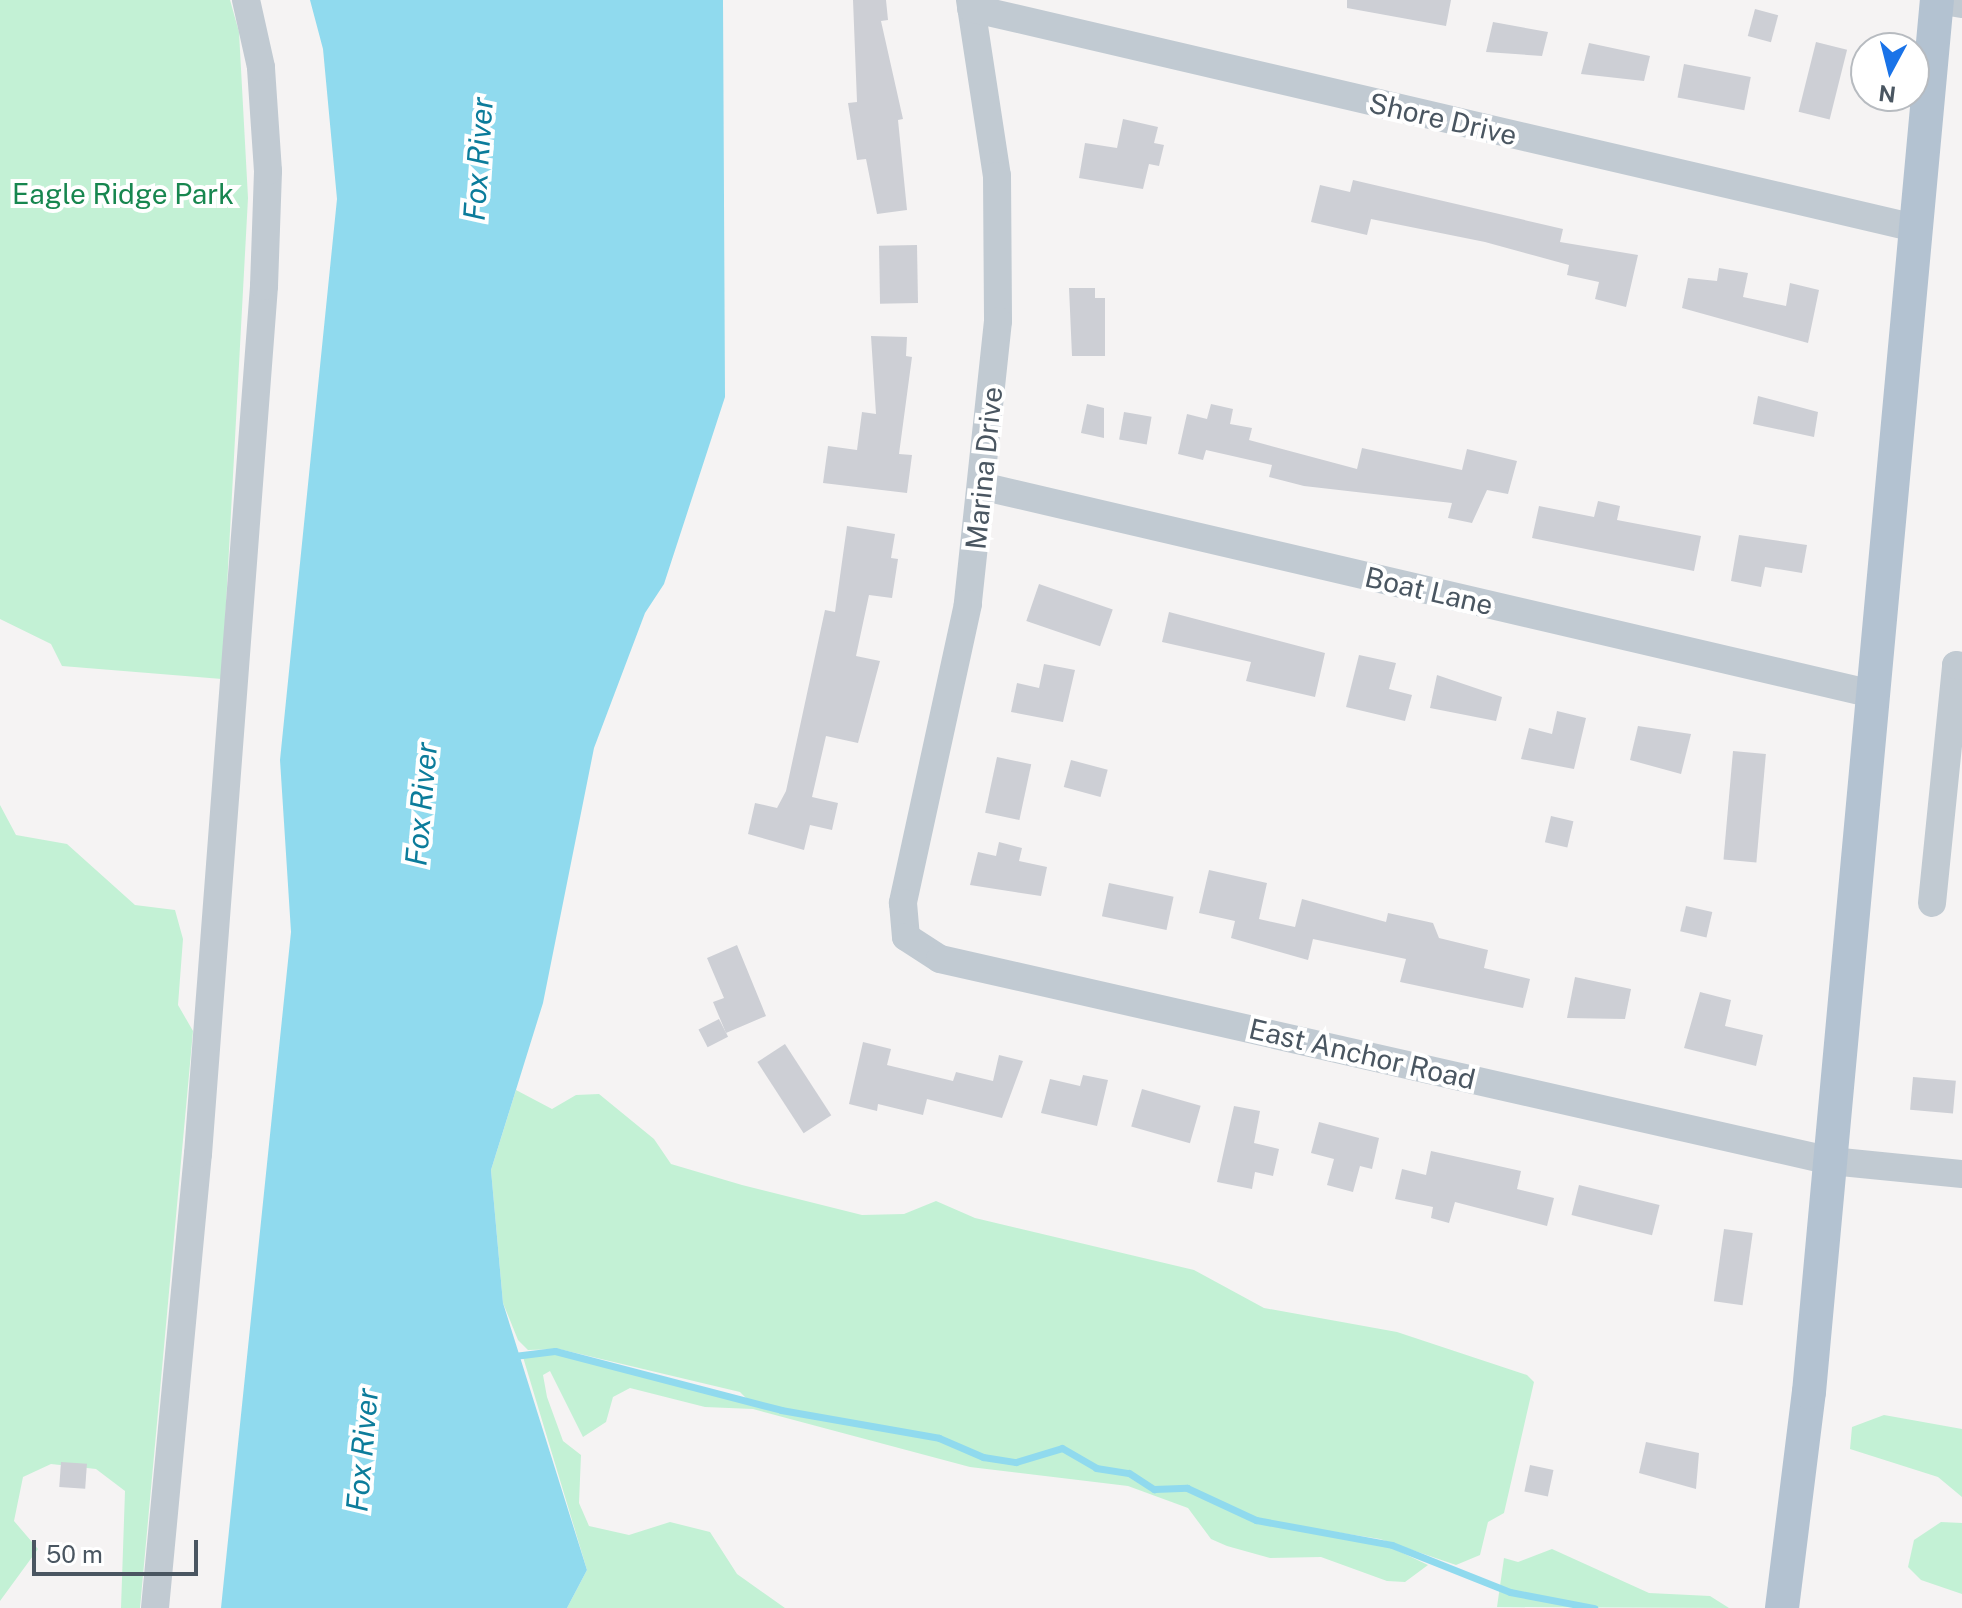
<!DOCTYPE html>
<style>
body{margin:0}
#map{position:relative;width:1962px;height:1608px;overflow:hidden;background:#f5f3f3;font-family:"Public Sans",sans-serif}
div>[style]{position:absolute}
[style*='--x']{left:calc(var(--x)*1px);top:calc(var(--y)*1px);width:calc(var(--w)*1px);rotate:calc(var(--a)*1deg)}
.green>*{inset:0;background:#c3f1d5}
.water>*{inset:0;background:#90daee}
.stream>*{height:7px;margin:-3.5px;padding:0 3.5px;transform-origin:3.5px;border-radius:3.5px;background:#90daee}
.building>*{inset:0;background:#cdcfd5;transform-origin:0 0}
.minor>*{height:28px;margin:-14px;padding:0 14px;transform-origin:14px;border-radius:14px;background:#c1cad2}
.major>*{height:34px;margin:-17px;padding:0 17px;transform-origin:17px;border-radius:17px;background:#b3c2d1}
span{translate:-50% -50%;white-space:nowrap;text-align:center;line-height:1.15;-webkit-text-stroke:8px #fff;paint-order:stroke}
.street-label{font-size:28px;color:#4a5661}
.park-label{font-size:28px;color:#17864f}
.water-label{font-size:30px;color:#0c7c9b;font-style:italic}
.north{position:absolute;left:1850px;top:32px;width:80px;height:80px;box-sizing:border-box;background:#fff;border:2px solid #b7bbc0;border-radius:50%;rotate:187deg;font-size:22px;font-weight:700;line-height:32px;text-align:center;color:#4a5661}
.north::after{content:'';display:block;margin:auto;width:28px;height:36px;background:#1a73e8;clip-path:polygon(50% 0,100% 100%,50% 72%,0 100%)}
.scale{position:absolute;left:32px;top:1540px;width:166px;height:36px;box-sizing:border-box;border:4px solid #4a5661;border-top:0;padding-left:10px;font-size:24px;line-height:28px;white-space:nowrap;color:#4a5661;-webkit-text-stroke:6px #fff;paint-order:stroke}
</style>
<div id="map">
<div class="green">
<i style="clip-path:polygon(0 0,230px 0,239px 32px,248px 198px,222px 679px,62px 666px,51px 644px,0 619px)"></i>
<i style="clip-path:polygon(0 805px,16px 835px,67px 844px,135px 905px,175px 910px,183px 939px,178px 1005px,193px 1031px,140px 1608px,121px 1608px,125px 1491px,96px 1469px,51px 1464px,23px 1477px,14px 1521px,38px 1549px,0 1601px)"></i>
<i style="clip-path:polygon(516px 1090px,552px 1109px,576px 1095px,599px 1094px,654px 1139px,671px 1164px,742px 1185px,862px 1215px,904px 1214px,936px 1201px,975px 1218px,1194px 1270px,1264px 1308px,1397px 1332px,1527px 1375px,1534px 1382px,1504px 1513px,1488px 1522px,1480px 1555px,1456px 1565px,1380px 1539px,1284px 1524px,1390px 1547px,1428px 1565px,1405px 1582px,1387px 1581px,1321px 1557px,1270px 1558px,1227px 1546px,1211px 1539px,1188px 1508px,1128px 1486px,970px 1467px,753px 1409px,705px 1407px,630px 1388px,613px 1397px,606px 1422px,583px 1437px,550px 1371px,543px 1375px,547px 1397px,563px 1441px,581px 1455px,579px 1503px,589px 1526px,629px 1535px,670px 1522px,710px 1532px,737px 1574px,785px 1608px,567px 1608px,587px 1570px,523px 1357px,554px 1353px,749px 1401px,740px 1392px,559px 1349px,528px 1350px,518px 1340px,503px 1303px,491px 1170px)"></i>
<i style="clip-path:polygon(1884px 1415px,1962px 1429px,1962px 1497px,1938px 1477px,1850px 1449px,1852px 1427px)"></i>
<i style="clip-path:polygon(1941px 1522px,1962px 1523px,1962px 1594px,1921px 1580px,1908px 1567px,1914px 1540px)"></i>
<i style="clip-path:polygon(1552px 1549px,1649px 1593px,1710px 1596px,1729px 1608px,1497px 1607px,1504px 1558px,1518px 1562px)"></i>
</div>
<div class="water">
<i style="clip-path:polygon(310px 0,723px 0,725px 397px,664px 584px,645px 613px,594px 748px,543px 1003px,491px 1170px,503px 1303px,587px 1570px,567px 1608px,221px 1608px,291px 932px,280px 760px,337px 199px,323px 49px)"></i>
</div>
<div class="stream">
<i style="--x:514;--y:1356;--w:41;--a:-7"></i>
<i style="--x:555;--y:1351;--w:234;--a:14.6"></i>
<i style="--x:781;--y:1410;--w:160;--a:10"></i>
<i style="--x:939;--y:1438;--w:48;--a:23.4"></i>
<i style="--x:983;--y:1457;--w:33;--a:9"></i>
<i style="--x:1016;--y:1462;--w:48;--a:-16.9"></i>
<i style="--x:1062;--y:1448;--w:39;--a:30"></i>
<i style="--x:1096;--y:1468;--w:33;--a:9"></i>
<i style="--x:1129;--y:1473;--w:30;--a:33"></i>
<i style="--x:1154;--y:1489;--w:33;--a:-2"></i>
<i style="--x:1187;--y:1488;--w:76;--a:24.9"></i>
<i style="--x:1256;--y:1520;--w:138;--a:10.4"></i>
<i style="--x:1392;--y:1545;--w:127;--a:21.7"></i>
<i style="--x:1510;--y:1592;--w:86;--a:10.8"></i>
</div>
<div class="building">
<i style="clip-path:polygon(853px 0,886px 0,888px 20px,881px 21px,903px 119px,898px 120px,907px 210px,877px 214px,866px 159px,857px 160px,848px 103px,857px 102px)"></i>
<i style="clip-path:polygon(1347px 0,1451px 0,1446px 26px,1347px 8px)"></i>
<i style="left:1755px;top:9px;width:24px;height:28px;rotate:15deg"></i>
<i style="clip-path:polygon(1493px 22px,1548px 32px,1542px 56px,1486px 52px)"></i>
<i style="left:1816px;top:42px;width:32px;height:72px;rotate:14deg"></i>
<i style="clip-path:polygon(1589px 43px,1650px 56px,1644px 81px,1581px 74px)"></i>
<i style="left:1684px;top:64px;width:68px;height:34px;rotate:11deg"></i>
<i style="clip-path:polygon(1123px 119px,1158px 127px,1154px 143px,1164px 145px,1159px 166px,1149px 164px,1143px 189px,1079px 178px,1085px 143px,1117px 148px)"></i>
<i style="clip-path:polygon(1353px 180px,1563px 229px,1560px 242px,1638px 255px,1626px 307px,1595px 299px,1599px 282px,1567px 275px,1569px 265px,1485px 242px,1371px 219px,1367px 235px,1311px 222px,1320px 185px,1350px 192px)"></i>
<i style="left:917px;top:245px;width:58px;height:38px;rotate:89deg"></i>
<i style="clip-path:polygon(1719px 268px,1748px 273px,1743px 297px,1786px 306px,1790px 283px,1819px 290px,1808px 343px,1682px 308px,1688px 278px,1717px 281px)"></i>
<i style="clip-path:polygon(1069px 288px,1095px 288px,1095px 298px,1105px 298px,1105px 356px,1072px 356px)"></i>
<i style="clip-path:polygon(871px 336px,907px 337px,906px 356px,912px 357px,899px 454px,912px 455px,907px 493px,823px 483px,828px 446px,857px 450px,862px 412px,876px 414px)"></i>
<i style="clip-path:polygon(1758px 396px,1818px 412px,1814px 437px,1753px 424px)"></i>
<i style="clip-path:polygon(1087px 404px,1104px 408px,1104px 438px,1081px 433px)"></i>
<i style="clip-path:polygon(1211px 404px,1233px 409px,1230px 424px,1252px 428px,1249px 440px,1357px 469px,1362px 448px,1462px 470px,1467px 449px,1517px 461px,1508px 494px,1487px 490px,1472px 523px,1448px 518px,1452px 503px,1304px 486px,1269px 477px,1272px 465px,1206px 450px,1203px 460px,1178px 454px,1187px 414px,1207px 419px)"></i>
<i style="left:1124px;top:412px;width:28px;height:28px;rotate:10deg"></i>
<i style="clip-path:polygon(1598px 501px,1620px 506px,1617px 520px,1701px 536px,1694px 571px,1532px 538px,1539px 506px,1594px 517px)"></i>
<i style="clip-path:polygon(847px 526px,895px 534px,891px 558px,898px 559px,892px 598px,869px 595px,856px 656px,880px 661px,858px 743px,826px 736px,812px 797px,838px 803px,832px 830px,810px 825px,804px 850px,748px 834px,755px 803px,777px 808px,786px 791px,825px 610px,835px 612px)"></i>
<i style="clip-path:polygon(1739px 535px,1807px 545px,1802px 573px,1765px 567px,1761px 587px,1731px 581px)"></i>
<i style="left:1039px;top:584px;width:78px;height:39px;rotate:19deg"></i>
<i style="clip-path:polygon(1169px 612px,1325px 653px,1315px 697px,1246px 681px,1251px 662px,1162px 642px)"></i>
<i style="clip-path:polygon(1359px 655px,1396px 663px,1389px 689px,1412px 695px,1405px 721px,1346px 707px)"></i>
<i style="clip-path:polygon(1044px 664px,1075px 670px,1063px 722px,1011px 712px,1017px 683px,1039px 688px)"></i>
<i style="clip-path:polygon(1437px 675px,1502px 697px,1496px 721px,1430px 708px)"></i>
<i style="clip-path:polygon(1557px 711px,1586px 718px,1574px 769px,1521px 759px,1529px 728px,1552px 734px)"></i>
<i style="clip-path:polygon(1638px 726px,1691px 734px,1681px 774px,1630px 760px)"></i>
<i style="left:1733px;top:751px;width:33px;height:109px;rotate:5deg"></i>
<i style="left:997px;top:757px;width:35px;height:57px;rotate:12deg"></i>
<i style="left:1071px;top:760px;width:38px;height:28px;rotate:15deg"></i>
<i style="left:1551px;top:816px;width:23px;height:27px;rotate:13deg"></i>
<i style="clip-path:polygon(999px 842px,1022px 848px,1019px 861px,1047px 867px,1041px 896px,970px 885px,978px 852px,996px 856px)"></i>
<i style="clip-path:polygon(1209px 870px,1267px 883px,1259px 919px,1295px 927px,1302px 899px,1386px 922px,1388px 913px,1433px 923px,1439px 938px,1488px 950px,1484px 968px,1530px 979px,1523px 1008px,1400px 982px,1406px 959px,1313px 939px,1308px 960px,1231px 938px,1235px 921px,1199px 913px)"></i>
<i style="left:1109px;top:883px;width:66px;height:34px;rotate:12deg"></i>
<i style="left:1686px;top:906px;width:27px;height:26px;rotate:13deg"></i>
<i style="clip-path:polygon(737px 945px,766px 1016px,726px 1033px,713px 1002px,724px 998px,707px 958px)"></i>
<i style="clip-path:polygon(1575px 977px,1631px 989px,1625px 1019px,1567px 1018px)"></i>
<i style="clip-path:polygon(1700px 992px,1731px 1000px,1725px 1026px,1763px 1035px,1756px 1066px,1684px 1048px)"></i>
<i style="left:719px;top:1019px;width:20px;height:23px;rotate:63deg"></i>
<i style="clip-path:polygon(863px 1042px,891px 1049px,887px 1065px,953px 1081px,956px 1072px,993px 1081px,999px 1055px,1023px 1061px,1002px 1118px,927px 1099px,923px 1115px,878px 1104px,877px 1111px,849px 1104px)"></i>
<i style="left:785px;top:1044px;width:85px;height:33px;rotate:57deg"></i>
<i style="clip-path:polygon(1083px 1075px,1108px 1080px,1097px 1126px,1041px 1113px,1050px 1079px,1080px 1086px)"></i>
<i style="left:1913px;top:1077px;width:43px;height:33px;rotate:5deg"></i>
<i style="left:1142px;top:1089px;width:61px;height:39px;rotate:16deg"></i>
<i style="clip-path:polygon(1234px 1106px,1260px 1111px,1254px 1143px,1279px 1149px,1273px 1176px,1255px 1172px,1252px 1189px,1217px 1182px)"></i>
<i style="clip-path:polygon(1319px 1122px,1379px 1138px,1372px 1169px,1360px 1166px,1353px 1192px,1327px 1185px,1334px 1159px,1311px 1153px)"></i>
<i style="clip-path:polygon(1431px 1151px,1521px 1171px,1517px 1189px,1554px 1198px,1547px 1226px,1455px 1202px,1449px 1223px,1431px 1218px,1433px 1207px,1395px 1199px,1402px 1169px,1426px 1175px)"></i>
<i style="left:1579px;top:1185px;width:83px;height:31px;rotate:14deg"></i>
<i style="left:1724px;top:1229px;width:29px;height:73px;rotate:8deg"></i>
<i style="clip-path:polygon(1646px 1442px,1699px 1453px,1696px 1489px,1639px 1473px)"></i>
<i style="left:61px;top:1462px;width:26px;height:25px;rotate:4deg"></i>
<i style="left:1530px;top:1465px;width:24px;height:27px;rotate:12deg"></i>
</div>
<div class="minor">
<i style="--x:970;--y:0;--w:178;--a:81.3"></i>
<i style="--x:997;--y:176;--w:145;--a:89.6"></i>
<i style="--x:998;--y:321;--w:285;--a:96.1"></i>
<i style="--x:968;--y:604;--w:306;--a:102.3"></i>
<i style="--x:903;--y:903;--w:34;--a:85"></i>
<i style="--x:906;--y:937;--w:40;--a:32.9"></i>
<i style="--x:940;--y:959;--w:914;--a:12.77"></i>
<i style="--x:1831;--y:1161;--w:132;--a:5.7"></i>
<i style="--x:1937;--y:0;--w:25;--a:9"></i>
<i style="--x:971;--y:8;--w:970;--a:13.11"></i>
<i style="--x:985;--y:487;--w:912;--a:13.12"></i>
<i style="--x:1932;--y:903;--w:239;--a:-84.2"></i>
<i style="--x:1956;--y:665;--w:6;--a:9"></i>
<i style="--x:155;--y:1608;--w:456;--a:-84.6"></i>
<i style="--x:198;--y:1154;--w:871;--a:-85.65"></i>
<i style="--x:264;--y:286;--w:115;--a:-88"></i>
<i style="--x:268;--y:171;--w:104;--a:-93.9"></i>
<i style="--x:261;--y:67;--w:69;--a:-102.6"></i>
</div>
<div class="major">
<i style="--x:1782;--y:1608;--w:218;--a:-82.9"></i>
<i style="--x:1809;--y:1392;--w:1398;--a:-84.75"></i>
</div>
<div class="street-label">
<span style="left:1443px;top:119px;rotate:13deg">Shore Drive</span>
<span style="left:984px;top:468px;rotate:-84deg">Marina Drive</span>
<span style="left:1429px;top:591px;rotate:13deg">Boat Lane</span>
<span style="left:1362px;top:1054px;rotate:13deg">East Anchor Road</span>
</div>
<div class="park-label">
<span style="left:123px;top:194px">Eagle Ridge Park</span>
</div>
<div class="water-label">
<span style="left:478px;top:159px;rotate:-86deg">Fox River</span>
<span style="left:421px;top:804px;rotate:-85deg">Fox River</span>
<span style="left:362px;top:1450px;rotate:-85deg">Fox River</span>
</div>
<div class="north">N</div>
<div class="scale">50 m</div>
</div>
